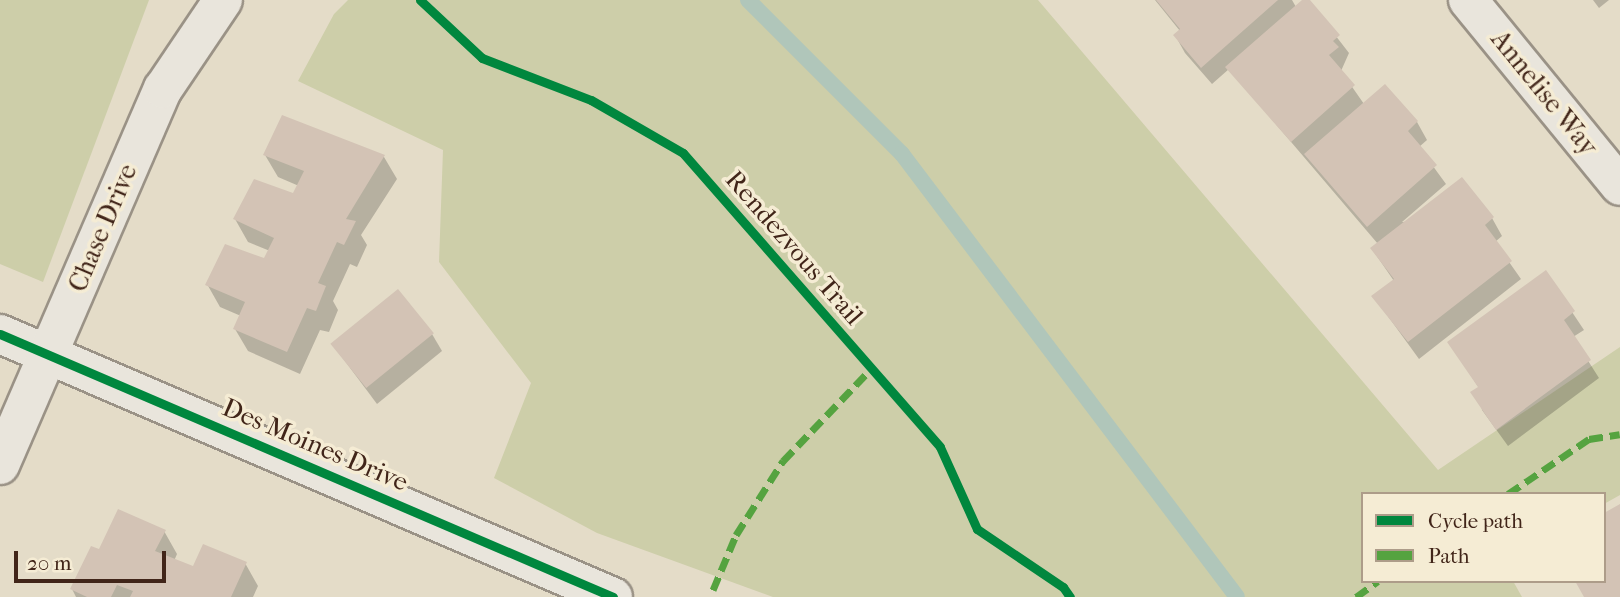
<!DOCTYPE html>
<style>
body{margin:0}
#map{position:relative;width:1620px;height:597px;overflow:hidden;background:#e4dcc8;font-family:"IM FELL French Canon",serif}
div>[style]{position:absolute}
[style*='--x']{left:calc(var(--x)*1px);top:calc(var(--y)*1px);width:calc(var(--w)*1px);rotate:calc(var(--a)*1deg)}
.green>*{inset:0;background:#cdcea9}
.shadow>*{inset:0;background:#0003}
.stream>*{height:16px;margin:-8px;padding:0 8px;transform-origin:8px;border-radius:8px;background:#b0c6ba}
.building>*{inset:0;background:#d3c3b5;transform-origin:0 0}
.roads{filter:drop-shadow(2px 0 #9a9286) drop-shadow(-2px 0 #9a9286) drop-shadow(0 2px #9a9286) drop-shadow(0 -2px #9a9286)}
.street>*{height:38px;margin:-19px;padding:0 19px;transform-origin:19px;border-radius:19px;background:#e9e5dc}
.quiet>*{height:7px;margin-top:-3.5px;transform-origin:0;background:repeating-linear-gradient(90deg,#55a340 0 14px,transparent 0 21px)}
.cycleway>*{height:9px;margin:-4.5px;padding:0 4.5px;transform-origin:4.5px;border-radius:4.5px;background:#00873e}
span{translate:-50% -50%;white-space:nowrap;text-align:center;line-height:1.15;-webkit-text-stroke:7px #f5ecd4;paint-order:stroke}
.street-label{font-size:26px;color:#412519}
.legend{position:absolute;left:1361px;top:492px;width:245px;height:91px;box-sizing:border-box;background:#f5ecd4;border:2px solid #ad9c89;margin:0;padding:9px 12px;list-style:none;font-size:21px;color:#412519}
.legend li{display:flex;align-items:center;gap:14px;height:35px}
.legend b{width:35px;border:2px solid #ad9c89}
.scale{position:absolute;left:14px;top:551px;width:152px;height:32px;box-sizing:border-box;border:4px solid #412519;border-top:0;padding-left:9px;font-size:21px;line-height:24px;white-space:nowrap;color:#412519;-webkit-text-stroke:5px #f5ecd4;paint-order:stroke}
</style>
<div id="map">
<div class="green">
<i style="clip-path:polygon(0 0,149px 0,43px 282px,0 264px)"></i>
<i style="clip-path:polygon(348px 0,1038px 0,1438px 470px,1620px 347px,1620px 495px,1604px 504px,1604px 494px,1363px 494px,1363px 581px,1513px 581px,1522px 597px,773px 597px,597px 533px,494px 478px,531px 383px,439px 262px,443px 150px,298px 81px,334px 14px)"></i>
</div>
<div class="shadow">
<i style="clip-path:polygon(1155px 0,1292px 0,1296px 7px,1308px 0,1349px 53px,1341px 71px,1364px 104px,1417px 122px,1427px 140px,1419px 147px,1446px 184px,1402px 222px,1492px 218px,1502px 236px,1495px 242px,1521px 279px,1419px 359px,1374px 297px,1394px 281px,1372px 249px,1378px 244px,1229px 69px,1212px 84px,1185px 53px,1175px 35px,1180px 31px)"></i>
<i style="clip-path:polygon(1593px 0,1609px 0,1599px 8px)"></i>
<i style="clip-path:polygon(283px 117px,384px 157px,397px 179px,361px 235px,367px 245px,357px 267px,350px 264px,333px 301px,338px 310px,329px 332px,320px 330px,300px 374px,248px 351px,235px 329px,241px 316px,220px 307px,207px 284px,265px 260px,270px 251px,248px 242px,235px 219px,294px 196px,299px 186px,278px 177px,265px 155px)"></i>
<i style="clip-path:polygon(1546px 273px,1584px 330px,1573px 337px,1599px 378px,1508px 446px,1482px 410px,1479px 388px,1449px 342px)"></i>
<i style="clip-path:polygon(432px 334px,442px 351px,377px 404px,333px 345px)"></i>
<i style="clip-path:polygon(164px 531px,177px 554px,174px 561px,193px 568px,245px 563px,258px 586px,253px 597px,76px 597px,72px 589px,99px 552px)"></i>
</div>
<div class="stream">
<i style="--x:748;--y:0;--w:218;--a:45"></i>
<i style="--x:902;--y:154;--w:555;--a:52.9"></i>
</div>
<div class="building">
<i style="clip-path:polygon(1156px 0,1278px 0,1201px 68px,1173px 35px,1180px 29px)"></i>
<i style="clip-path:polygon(1302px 0,1310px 0,1340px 35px,1333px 41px,1339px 47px,1329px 55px,1355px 85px,1291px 142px,1225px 67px)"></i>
<i style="clip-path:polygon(1385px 84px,1418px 121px,1408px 131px,1437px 165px,1367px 227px,1304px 154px)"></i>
<i style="clip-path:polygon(282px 115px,385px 155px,346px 219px,356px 221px,344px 245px,337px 242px,318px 283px,326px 286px,316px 311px,307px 308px,287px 352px,233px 329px,245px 302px,205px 285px,225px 244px,264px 258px,274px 238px,233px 219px,254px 179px,293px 193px,304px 171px,263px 155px)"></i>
<i style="clip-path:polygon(1462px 177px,1494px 217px,1485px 225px,1512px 261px,1408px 342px,1371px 296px,1394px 279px,1370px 248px)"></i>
<i style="clip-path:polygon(1546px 270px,1575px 311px,1564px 320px,1591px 360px,1496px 430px,1470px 392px,1478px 387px,1447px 342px)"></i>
<i style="left:398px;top:289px;width:57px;height:87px;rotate:51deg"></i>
<i style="clip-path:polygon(1620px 504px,1620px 597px,1584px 597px,1575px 581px,1604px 581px,1604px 513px)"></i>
<i style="clip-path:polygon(118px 509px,166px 530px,155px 551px,193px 566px,203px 544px,247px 562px,231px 597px,130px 597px,133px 591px,117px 585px,111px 597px,87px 597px,70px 589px,91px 546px,99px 549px)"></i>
</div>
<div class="roads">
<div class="street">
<i style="--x:1468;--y:0;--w:240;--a:50.7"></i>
<i style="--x:0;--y:334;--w:667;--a:23.22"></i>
<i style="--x:0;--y:465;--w:410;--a:-66.6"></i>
<i style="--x:163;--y:89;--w:107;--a:-56"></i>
</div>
</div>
<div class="quiet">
<i style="--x:1508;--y:494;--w:98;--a:-34.2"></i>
<i style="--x:1589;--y:439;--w:31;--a:-9"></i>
<i style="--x:713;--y:590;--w:60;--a:-67.3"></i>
<i style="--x:736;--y:535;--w:88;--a:-57.6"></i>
<i style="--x:783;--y:461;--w:129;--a:-46.3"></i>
<i style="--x:1356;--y:597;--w:27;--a:-36"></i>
</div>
<div class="cycleway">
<i style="--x:420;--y:0;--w:85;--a:43.1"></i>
<i style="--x:482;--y:58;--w:117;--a:21.1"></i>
<i style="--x:591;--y:100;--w:106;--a:29.9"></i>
<i style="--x:683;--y:153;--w:390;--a:48.8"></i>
<i style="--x:940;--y:447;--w:90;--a:65.7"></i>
<i style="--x:977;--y:529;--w:104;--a:34"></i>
<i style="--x:1063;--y:587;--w:12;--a:55"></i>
<i style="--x:0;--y:334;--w:667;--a:23.22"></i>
</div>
<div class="street-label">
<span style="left:1544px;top:93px;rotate:51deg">Annelise Way</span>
<span style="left:103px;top:228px;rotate:-67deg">Chase Drive</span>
<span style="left:794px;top:248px;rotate:49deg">Rendezvous Trail</span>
<span style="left:315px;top:445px;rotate:23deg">Des Moines Drive</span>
</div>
<ul class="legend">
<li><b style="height:9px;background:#00873e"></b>Cycle path</li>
<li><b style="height:9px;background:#55a340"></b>Path</li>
</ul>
<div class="scale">20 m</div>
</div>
